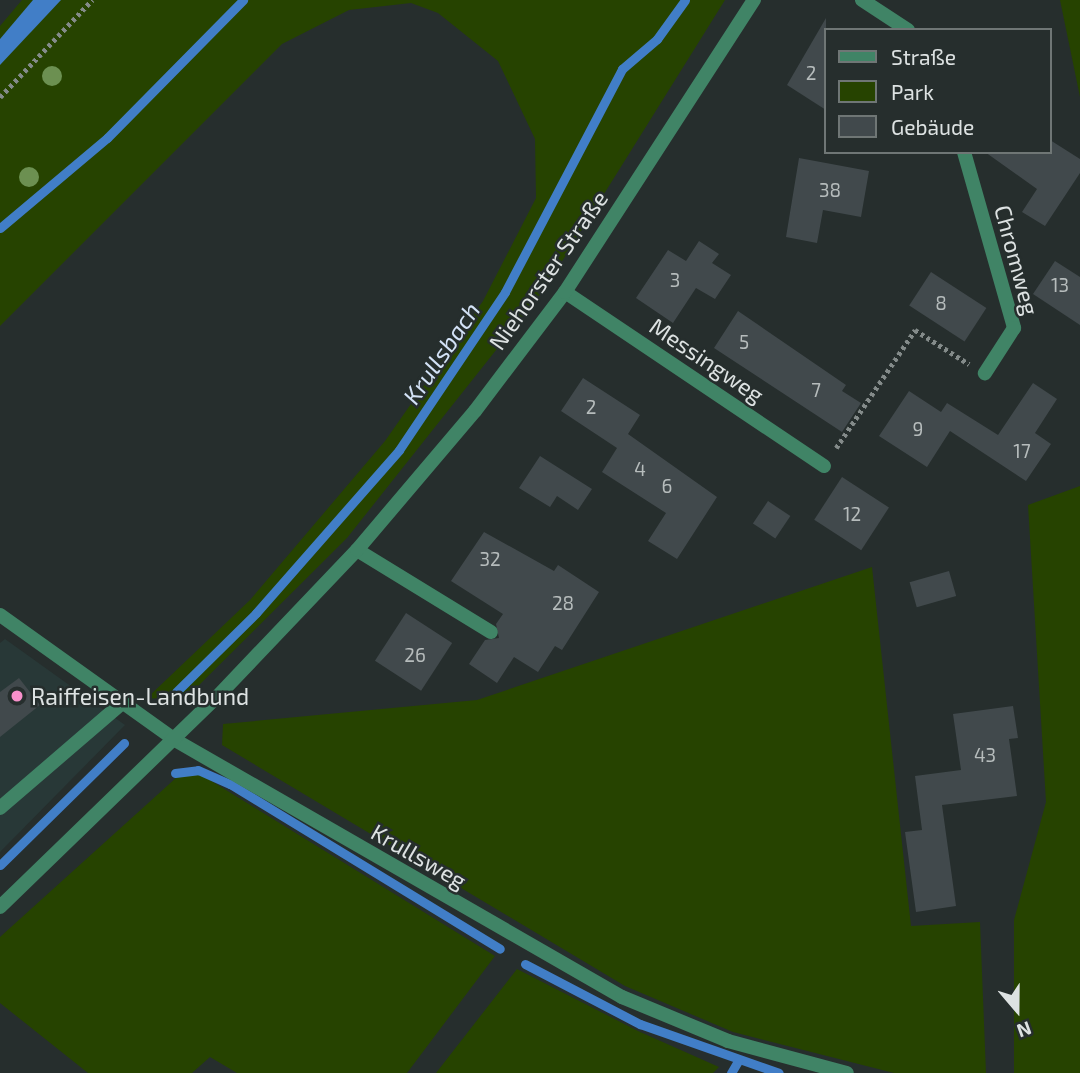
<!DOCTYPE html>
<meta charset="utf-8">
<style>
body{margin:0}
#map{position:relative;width:1080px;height:1073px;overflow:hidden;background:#262e2d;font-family:"Exo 2",sans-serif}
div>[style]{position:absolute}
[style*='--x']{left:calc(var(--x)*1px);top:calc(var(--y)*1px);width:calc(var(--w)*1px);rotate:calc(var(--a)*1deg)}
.built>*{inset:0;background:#283837}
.green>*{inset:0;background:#264300}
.water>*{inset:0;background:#417ec7}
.stream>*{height:9px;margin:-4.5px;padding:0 4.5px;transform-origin:4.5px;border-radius:4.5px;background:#417ec7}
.building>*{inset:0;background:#41494c;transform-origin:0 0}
.path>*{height:4.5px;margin-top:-2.25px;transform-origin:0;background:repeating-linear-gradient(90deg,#848b8a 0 3.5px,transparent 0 7px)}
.lane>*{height:14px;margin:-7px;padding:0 7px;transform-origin:7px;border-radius:7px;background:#408466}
.street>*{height:14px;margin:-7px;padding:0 7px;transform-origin:7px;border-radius:7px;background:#408466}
.trees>*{width:20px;height:20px;margin:-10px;border-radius:50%;background:#6c9051}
.dots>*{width:19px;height:19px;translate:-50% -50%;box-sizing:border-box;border:4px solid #262e2d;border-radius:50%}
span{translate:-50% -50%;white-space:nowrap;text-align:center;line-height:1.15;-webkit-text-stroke:5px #262e2d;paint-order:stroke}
.number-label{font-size:19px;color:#b6bcbc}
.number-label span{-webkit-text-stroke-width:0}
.street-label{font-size:23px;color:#dde2e2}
.poi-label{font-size:23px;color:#dde2e2}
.left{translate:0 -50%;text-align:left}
.water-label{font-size:24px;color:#d3e2f6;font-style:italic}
.legend{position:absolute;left:824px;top:28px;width:228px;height:126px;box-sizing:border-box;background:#262e2d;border:2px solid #6f7675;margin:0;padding:9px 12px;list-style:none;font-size:21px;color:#dde2e2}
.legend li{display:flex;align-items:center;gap:14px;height:35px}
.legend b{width:35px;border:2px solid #6f7675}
.north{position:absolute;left:982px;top:975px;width:70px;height:70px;-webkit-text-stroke:5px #262e2d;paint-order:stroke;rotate:160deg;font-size:19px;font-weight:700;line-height:28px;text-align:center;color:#dde2e2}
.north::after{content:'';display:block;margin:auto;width:24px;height:32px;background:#dde2e2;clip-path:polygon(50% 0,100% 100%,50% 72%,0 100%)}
</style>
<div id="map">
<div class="built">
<i style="clip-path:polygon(5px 639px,125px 725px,0 852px,0 643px)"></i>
</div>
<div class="green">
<i style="clip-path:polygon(22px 0,725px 0,546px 287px,347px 538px,188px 696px,146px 699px,250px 600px,385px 441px,483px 301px,536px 198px,535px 139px,498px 61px,438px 13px,411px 3px,349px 10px,282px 44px,0 326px,0 26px)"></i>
<i style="clip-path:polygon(1060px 0,1080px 0,1080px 97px)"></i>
<i style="clip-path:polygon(1080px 486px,1080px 1073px,1014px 1073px,1014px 920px,1046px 802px,1028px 505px)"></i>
<i style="clip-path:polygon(872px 567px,911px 926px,980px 922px,986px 1073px,894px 1073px,733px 1032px,625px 986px,222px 745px,223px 724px,477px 700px)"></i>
<i style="clip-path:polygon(200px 774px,495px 956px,407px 1073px,237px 1073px,210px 1057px,192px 1073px,88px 1073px,0 1003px,0 937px,177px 777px)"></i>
<i style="clip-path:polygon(517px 969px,638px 1031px,719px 1067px,713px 1073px,436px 1073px)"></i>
</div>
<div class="water">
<i style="clip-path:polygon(33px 0,61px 0,0 65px,0 39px)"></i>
</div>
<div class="stream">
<i style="--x:0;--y:228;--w:140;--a:-40.1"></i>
<i style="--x:107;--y:138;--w:194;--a:-45.4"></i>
<i style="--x:176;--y:692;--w:112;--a:-44.6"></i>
<i style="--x:256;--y:613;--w:217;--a:-48.7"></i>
<i style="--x:399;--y:450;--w:190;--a:-56.1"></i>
<i style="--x:505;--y:292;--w:252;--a:-62.3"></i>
<i style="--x:622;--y:69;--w:46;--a:-40.6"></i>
<i style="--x:657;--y:39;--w:48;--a:-54.3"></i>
<i style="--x:175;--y:773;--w:23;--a:-7"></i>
<i style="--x:198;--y:770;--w:35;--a:24"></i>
<i style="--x:230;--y:784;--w:316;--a:31.4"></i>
<i style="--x:0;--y:865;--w:174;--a:-44.5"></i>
<i style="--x:525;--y:964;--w:130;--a:27.6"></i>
<i style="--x:640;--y:1024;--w:147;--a:19.4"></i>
<i style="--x:731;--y:1073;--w:14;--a:-60"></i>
</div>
<div class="building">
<i style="clip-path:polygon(826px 18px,826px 110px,787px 85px)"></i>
<i style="clip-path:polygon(1050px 140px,1080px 159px,1080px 173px,1045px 226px,1022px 212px,1037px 189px,985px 152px,1050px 152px)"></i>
<i style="clip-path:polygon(799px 158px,869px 171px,861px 217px,823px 210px,817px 243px,786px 237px)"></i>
<i style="clip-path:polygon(699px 241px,719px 254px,712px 263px,731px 275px,715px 299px,696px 288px,673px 323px,636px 298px,668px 250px,686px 261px)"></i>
<i style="clip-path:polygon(1055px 261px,1080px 277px,1080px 325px,1033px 294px)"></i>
<i style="left:931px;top:272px;width:66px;height:40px;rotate:33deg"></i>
<i style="clip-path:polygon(738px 311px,846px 385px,842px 391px,861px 403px,842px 432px,714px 348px)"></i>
<i style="clip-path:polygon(583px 378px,640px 415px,628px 434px,717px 497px,677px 559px,648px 541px,666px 513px,602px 472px,617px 448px,561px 411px)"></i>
<i style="clip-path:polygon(1033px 383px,1057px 399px,1035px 433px,1051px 444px,1026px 481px,950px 431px,927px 467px,879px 436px,909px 391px,941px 412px,947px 403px,998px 435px)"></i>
<i style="clip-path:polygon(540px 456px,592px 489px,578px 510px,557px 496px,550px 507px,519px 488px)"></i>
<i style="left:842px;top:477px;width:56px;height:51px;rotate:33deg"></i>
<i style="left:768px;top:501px;width:27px;height:27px;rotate:34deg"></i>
<i style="clip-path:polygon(484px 532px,554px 571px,558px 565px,599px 592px,562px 650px,555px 646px,538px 672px,514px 657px,497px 683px,469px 664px,485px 640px,499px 638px,496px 624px,503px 614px,451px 581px)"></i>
<i style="left:949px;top:571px;width:26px;height:41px;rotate:74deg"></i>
<i style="left:406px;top:613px;width:55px;height:57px;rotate:33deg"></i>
<i style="clip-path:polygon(19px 678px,40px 705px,0 737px,0 692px)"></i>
<i style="clip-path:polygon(1013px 706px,1018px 738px,1009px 739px,1017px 796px,942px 805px,956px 906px,916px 912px,905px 832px,922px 830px,915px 776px,961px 770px,953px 714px)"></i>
</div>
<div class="path">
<i style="--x:0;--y:97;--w:134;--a:-46.5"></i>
<i style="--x:836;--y:448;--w:142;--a:-56.2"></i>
<i style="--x:915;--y:330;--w:64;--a:32.2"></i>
</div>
<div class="lane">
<i style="--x:0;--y:808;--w:160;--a:-40.7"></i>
</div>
<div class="street">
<i style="--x:862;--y:0;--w:55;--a:33.1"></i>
<i style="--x:964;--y:152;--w:183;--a:74.1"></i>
<i style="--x:1014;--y:328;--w:54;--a:122.8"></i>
<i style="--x:565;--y:292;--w:312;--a:33.9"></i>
<i style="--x:357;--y:550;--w:157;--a:31.5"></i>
<i style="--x:0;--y:615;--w:215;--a:35.5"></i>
<i style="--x:175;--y:740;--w:516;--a:29.9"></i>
<i style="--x:622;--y:997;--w:115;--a:22.5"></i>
<i style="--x:728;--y:1041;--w:123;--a:15.1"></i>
<i style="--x:0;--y:907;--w:301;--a:-44.1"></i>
<i style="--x:216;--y:698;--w:204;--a:-46.4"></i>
<i style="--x:357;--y:550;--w:182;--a:-49.7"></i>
<i style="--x:475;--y:411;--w:149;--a:-52.9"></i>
<i style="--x:565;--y:292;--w:348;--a:-57.1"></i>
</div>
<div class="trees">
<i style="left:52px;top:76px"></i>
<i style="left:29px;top:177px"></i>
</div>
<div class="dots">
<i style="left:17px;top:696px;background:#f890cb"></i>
</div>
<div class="number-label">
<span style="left:811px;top:73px">2</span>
<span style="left:830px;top:190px">38</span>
<span style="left:675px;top:280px">3</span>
<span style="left:1060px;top:285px">13</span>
<span style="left:941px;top:303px">8</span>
<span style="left:744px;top:342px">5</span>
<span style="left:816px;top:390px">7</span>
<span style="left:591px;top:407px">2</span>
<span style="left:918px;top:429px">9</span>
<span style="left:1022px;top:451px">17</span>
<span style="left:640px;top:469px">4</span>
<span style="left:667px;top:486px">6</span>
<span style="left:852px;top:514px">12</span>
<span style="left:490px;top:559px">32</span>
<span style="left:563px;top:603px">28</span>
<span style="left:415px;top:655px">26</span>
<span style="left:985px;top:755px">43</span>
</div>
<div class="street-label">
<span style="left:1017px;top:260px;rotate:75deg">Chromweg</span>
<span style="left:548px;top:270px;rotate:-55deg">Niehorster Straße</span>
<span style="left:707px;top:360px;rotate:34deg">Messingweg</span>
<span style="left:419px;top:856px;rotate:30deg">Krullsweg</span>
</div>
<div class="poi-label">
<span class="left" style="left:31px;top:696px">Raiffeisen-Landbund</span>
</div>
<div class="water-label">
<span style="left:441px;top:353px;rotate:-56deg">Krullsbach</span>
</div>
<ul class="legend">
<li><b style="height:9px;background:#408466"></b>Straße</li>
<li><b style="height:19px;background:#264300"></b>Park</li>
<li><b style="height:19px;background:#41494c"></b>Gebäude</li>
</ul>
<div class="north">N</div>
</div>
